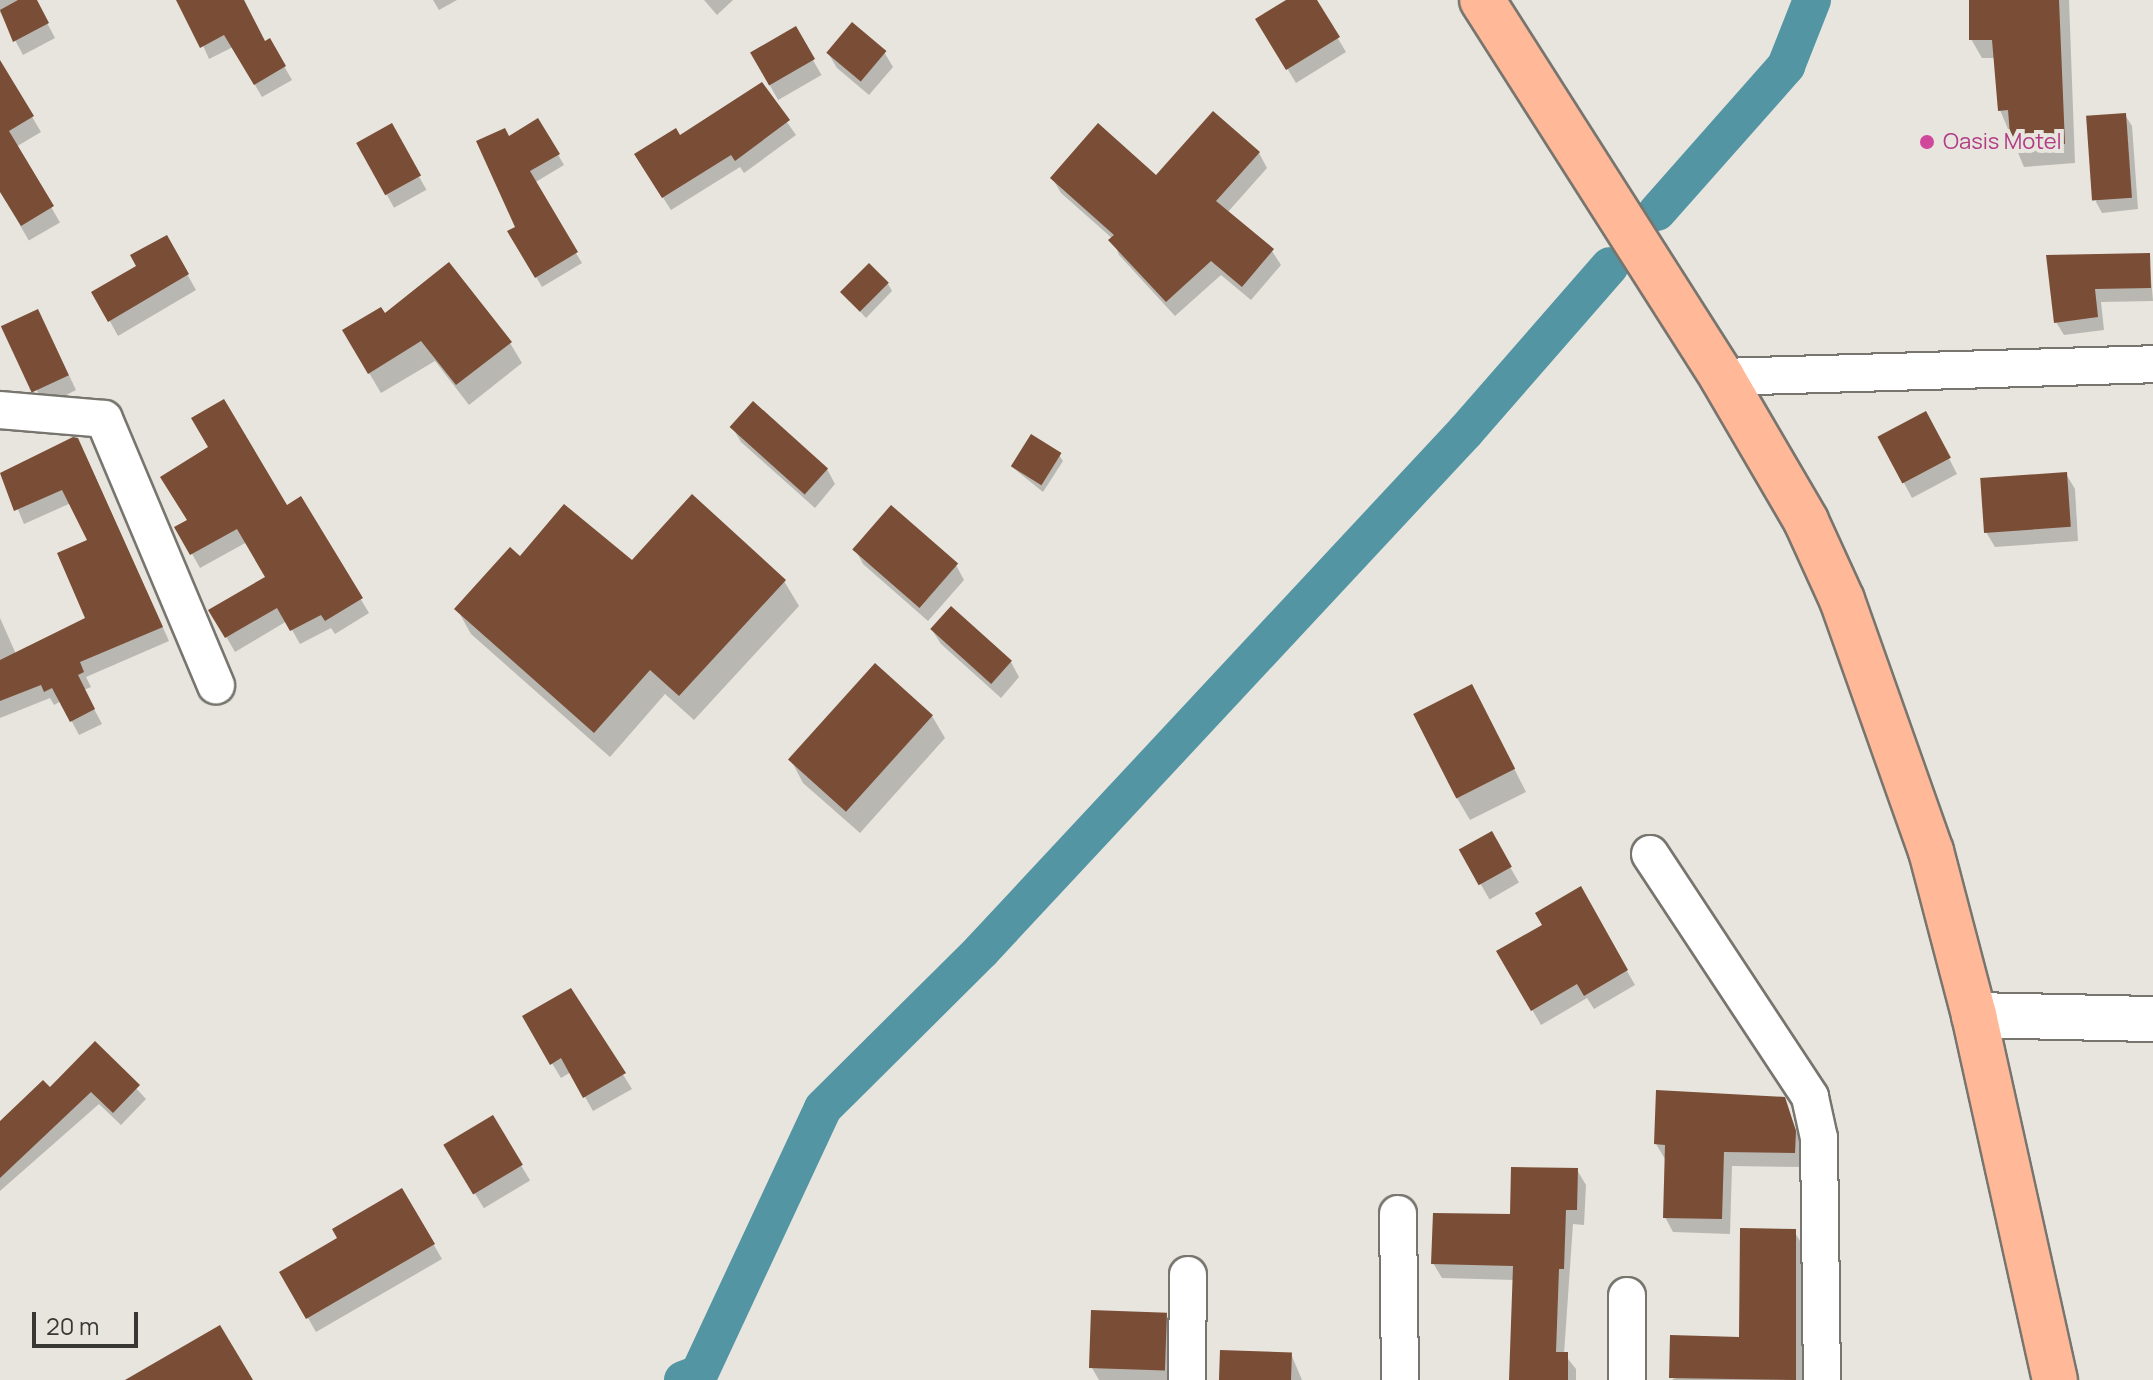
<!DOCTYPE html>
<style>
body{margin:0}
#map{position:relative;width:2153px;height:1380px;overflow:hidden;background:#e7e5de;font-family:Manrope,sans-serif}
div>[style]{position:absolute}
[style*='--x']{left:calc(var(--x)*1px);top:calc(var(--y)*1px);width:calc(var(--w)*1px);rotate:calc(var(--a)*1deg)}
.shadow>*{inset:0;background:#0003;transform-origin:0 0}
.canal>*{height:38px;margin:-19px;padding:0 19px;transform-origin:19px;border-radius:19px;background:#5395a3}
.building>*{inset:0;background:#7a4d36;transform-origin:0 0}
.roads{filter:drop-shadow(2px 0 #77756e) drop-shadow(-2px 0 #77756e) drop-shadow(0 2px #77756e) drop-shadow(0 -2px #77756e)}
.street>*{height:36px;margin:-18px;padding:0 18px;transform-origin:18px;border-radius:18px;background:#fff}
.secondary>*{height:44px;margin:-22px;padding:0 22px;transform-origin:22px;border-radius:22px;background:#fff}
.highway>*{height:44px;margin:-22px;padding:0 22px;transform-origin:22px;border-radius:22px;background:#ffb999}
.dots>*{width:22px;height:22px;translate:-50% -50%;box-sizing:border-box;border:4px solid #e7e5de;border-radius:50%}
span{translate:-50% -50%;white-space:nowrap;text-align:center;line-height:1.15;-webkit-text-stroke:8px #e7e5de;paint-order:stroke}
.hotel-label{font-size:22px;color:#b23c85}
.left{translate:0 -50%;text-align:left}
.scale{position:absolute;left:32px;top:1312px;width:106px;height:36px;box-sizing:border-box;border:4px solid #383734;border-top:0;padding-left:10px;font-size:24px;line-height:28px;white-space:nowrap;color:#383734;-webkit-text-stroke:6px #e7e5de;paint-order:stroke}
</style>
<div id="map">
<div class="shadow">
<i style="clip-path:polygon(0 0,35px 0,55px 38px,23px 55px,0 12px)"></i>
<i style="clip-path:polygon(183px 0,243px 0,265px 43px,269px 40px,292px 80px,262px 97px,233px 47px,209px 59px)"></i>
<i style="clip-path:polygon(433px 0,457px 0,439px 10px)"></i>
<i style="clip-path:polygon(704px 0,733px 0,717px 15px)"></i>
<i style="clip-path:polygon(1290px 0,1315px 0,1346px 52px,1296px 83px,1258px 20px)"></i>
<i style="clip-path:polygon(1971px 0,2069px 0,2075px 163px,2024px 167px,2000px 110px,1996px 58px,1982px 58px,1971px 39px)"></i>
<i style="left:795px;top:29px;width:53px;height:50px;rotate:60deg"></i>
<i style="clip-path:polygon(884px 52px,893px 67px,869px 95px,837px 68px,828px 53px)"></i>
<i style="clip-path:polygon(761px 85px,796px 135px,744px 173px,740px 167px,671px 210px,644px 168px)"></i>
<i style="clip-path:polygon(14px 86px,41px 132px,9px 151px,0 137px,0 95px)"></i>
<i style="clip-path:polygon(2125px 115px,2132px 126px,2138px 209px,2102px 213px,2096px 202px)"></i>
<i style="clip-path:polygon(538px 120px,564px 165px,534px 183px,582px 263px,542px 287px,510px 232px,518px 228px,509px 138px)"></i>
<i style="left:391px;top:126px;width:73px;height:37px;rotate:61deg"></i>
<i style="clip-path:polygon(1259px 153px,1267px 168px,1227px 213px,1272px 251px,1281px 265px,1251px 300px,1221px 275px,1175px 316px,1119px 255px,1113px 239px,1061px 193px,1052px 178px,1157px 178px)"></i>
<i style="left:28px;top:167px;width:64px;height:36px;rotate:60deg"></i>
<i style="clip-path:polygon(167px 238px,196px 290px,118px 336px,94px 292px,139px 267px)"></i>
<i style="clip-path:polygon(2149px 255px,2153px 301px,2101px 302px,2104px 330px,2064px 335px,2056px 322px,2049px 257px)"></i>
<i style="clip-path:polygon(888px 284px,892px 291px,866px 318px,843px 293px)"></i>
<i style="clip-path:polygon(384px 316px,510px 343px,522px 363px,469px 405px,435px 361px,381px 393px,344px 331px)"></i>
<i style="clip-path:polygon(46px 327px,76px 390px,45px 406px,37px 391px)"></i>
<i style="clip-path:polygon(732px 427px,827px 469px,835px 484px,815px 508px,741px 442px)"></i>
<i style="clip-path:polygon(1934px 429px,1957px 474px,1912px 498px,1880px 438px)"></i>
<i style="clip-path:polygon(85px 454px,169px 641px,86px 677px,91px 687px,84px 690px,102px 724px,79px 735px,61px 701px,54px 705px,50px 698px,0 718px,0 618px,16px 654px,88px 619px,89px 541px,71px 503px,24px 524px,0 467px,3px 474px)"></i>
<i style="clip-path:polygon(1059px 455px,1063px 461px,1043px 492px,1012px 467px)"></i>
<i style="clip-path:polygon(2066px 474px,2075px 489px,2078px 541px,1995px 547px,1986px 532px)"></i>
<i style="clip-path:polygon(301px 499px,369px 613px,335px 634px,331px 628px,300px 644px,287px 621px,235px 652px,211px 610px,267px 577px,247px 542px,200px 568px,177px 527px,286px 507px)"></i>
<i style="clip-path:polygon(855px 549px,956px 565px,964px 580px,928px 621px,863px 564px)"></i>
<i style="clip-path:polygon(520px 559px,632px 563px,784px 581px,799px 606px,694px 720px,665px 694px,610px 757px,471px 634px,457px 609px)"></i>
<i style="clip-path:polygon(932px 630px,1011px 662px,1019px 677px,1001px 698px,941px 644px)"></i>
<i style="clip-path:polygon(1472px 686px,1526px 792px,1470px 820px,1457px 798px)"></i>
<i style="clip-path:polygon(932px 716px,945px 738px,860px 833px,803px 783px,791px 760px)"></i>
<i style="left:1491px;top:834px;width:56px;height:34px;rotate:60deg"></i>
<i style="clip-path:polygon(1580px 889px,1635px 985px,1594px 1009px,1587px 998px,1541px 1025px,1499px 952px,1545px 926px)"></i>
<i style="clip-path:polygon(570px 990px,632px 1089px,593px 1111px,571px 1072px,561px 1078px,524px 1017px)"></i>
<i style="clip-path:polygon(95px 1044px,146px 1099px,121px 1125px,99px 1104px,0 1191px,0 1138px)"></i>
<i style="clip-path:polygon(1658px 1092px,1784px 1099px,1803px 1148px,1803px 1167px,1732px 1166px,1730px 1234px,1673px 1232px,1665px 1217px,1665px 1159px,1656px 1144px)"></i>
<i style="left:492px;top:1117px;width:74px;height:54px;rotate:59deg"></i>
<i style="clip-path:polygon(1577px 1170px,1586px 1185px,1584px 1225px,1573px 1224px,1564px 1354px,1576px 1369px,1576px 1380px,1511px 1380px,1515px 1280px,1442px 1278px,1433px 1263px)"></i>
<i style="clip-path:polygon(402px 1190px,442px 1259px,316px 1332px,282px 1273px,340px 1238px)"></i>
<i style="clip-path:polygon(1794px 1231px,1803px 1246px,1808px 1380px,1672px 1380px,1741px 1339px)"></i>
<i style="clip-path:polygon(1166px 1314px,1174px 1328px,1174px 1380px,1099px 1380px,1092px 1368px)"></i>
<i style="clip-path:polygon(1291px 1354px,1302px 1380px,1220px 1380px)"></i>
</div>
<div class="canal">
<i style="--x:1657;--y:212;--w:195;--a:-48.5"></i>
<i style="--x:1786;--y:66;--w:71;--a:-68.5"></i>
<i style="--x:683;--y:1380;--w:17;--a:-21"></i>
<i style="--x:699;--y:1374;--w:293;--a:-65"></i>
<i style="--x:823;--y:1108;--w:223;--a:-44.8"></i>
<i style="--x:981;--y:951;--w:710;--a:-47"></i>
<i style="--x:1465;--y:432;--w:220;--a:-48.9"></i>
</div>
<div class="building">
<i style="clip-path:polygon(18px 0,37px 0,49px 23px,13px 42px,0 10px)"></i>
<i style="clip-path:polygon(176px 0,244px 0,265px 41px,270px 38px,286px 66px,254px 85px,224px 35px,200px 48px)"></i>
<i style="clip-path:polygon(1286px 0,1317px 0,1340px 37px,1286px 70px,1255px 19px)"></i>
<i style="clip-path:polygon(1969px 0,2059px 0,2065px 144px,2011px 148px,2008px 110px,1998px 111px,1992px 40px,1969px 40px)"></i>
<i style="left:852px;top:22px;width:45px;height:40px;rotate:40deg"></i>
<i style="left:796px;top:26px;width:38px;height:53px;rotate:60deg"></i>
<i style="clip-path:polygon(0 60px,34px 116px,9px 131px,54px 206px,21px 226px,0 192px)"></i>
<i style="clip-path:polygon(762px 82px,790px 120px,735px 161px,731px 155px,662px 198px,634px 154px,676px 128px,680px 135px)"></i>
<i style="clip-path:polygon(1213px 111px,1260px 152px,1216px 201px,1274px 249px,1242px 287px,1211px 261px,1166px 302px,1108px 240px,1114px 235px,1050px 178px,1098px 123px,1156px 175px)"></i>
<i style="left:2126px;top:113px;width:85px;height:40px;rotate:86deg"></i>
<i style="clip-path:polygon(538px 118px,560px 154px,530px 171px,578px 252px,535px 278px,507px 231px,515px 227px,476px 141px,505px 128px,509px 136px)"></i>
<i style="left:392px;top:123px;width:60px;height:41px;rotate:61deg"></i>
<i style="clip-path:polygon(167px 235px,189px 274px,108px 322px,91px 292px,136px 266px,130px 255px)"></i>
<i style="clip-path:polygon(2150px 253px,2151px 288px,2095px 289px,2098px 317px,2054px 323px,2046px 255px)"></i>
<i style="clip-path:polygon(449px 262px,512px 342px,456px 385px,421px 341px,368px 374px,342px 330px,381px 307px,385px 313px)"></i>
<i style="left:869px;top:263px;width:28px;height:41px;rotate:45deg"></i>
<i style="left:38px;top:309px;width:73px;height:41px;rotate:65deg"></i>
<i style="clip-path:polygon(224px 399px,287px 505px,301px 496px,363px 598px,325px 621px,321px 615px,290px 631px,277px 608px,225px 638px,208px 610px,265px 577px,237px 529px,190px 555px,174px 527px,187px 520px,160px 477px,208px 447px,191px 418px)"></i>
<i style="left:753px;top:401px;width:101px;height:35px;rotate:42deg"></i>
<i style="left:1926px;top:411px;width:53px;height:55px;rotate:62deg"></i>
<i style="left:1031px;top:434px;width:36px;height:38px;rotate:32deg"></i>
<i style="clip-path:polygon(73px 437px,78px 438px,163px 627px,80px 662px,84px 672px,78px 675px,95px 709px,70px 722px,52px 688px,44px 692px,41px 685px,0 701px,0 660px,85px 618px,57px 553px,87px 540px,62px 490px,14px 511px,0 473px)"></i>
<i style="left:2067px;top:472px;width:55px;height:87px;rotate:86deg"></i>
<i style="clip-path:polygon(692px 494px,786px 580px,679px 696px,650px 670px,594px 733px,454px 609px,510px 547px,520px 556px,564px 504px,632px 560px)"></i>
<i style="left:891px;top:505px;width:89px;height:59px;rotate:41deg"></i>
<i style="left:951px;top:606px;width:82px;height:31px;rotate:42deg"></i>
<i style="left:875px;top:663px;width:78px;height:130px;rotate:42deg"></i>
<i style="left:1472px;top:684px;width:95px;height:66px;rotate:63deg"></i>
<i style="left:1492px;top:831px;width:41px;height:38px;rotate:61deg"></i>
<i style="clip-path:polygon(1581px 886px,1628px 970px,1584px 996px,1577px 984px,1531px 1011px,1496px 951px,1542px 925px,1535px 913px)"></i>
<i style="clip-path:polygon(571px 988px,626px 1073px,583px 1098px,561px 1058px,550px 1065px,522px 1016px)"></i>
<i style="clip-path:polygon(95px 1041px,140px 1085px,113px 1113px,91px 1092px,0 1178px,0 1121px,43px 1080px,50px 1087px)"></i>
<i style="clip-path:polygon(1656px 1090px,1785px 1097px,1796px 1131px,1795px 1153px,1724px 1152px,1722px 1219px,1663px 1218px,1665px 1145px,1654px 1144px)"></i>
<i style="left:493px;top:1115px;width:58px;height:58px;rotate:59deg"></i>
<i style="clip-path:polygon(1511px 1167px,1578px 1168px,1577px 1210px,1566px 1210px,1564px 1269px,1559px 1269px,1556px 1352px,1568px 1352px,1568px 1380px,1509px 1380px,1513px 1266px,1431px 1264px,1433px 1213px,1510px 1214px)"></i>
<i style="clip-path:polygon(402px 1188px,435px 1244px,306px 1319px,279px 1272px,337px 1238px,332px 1229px)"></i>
<i style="clip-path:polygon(1740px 1228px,1796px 1229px,1796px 1380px,1669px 1378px,1670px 1335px,1739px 1337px)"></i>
<i style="left:1091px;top:1310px;width:76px;height:58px;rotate:2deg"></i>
<i style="clip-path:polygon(220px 1325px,253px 1380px,125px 1380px)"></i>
<i style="left:1220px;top:1350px;width:72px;height:30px;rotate:2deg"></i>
</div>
<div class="roads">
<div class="street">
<i style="--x:1722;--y:377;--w:431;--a:-1.7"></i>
<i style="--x:0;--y:410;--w:104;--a:4.9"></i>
<i style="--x:104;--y:419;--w:289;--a:67.2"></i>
<i style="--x:1650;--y:854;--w:291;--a:56.6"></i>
<i style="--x:1810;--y:1097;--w:42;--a:77.6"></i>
<i style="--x:1819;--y:1138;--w:242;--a:89.3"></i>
<i style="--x:1398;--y:1214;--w:166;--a:89.3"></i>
<i style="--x:1627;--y:1296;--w:84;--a:90"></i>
<i style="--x:1187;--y:1380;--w:105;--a:-89.5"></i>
</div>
<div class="secondary">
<i style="--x:1974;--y:1015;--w:179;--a:1.3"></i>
</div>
<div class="highway">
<i style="--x:1482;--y:0;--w:447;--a:57.5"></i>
<i style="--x:1722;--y:377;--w:167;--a:59.7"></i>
<i style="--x:1806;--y:521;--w:87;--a:65.5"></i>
<i style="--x:1842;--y:600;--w:266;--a:70.5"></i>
<i style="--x:1931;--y:851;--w:170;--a:75.3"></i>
<i style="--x:1974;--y:1015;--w:374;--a:77.5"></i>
</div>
</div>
<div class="dots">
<i style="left:1927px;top:142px;background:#d1479c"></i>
</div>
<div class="hotel-label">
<span class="left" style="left:1943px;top:142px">Oasis Motel</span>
</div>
<div class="scale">20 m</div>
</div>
